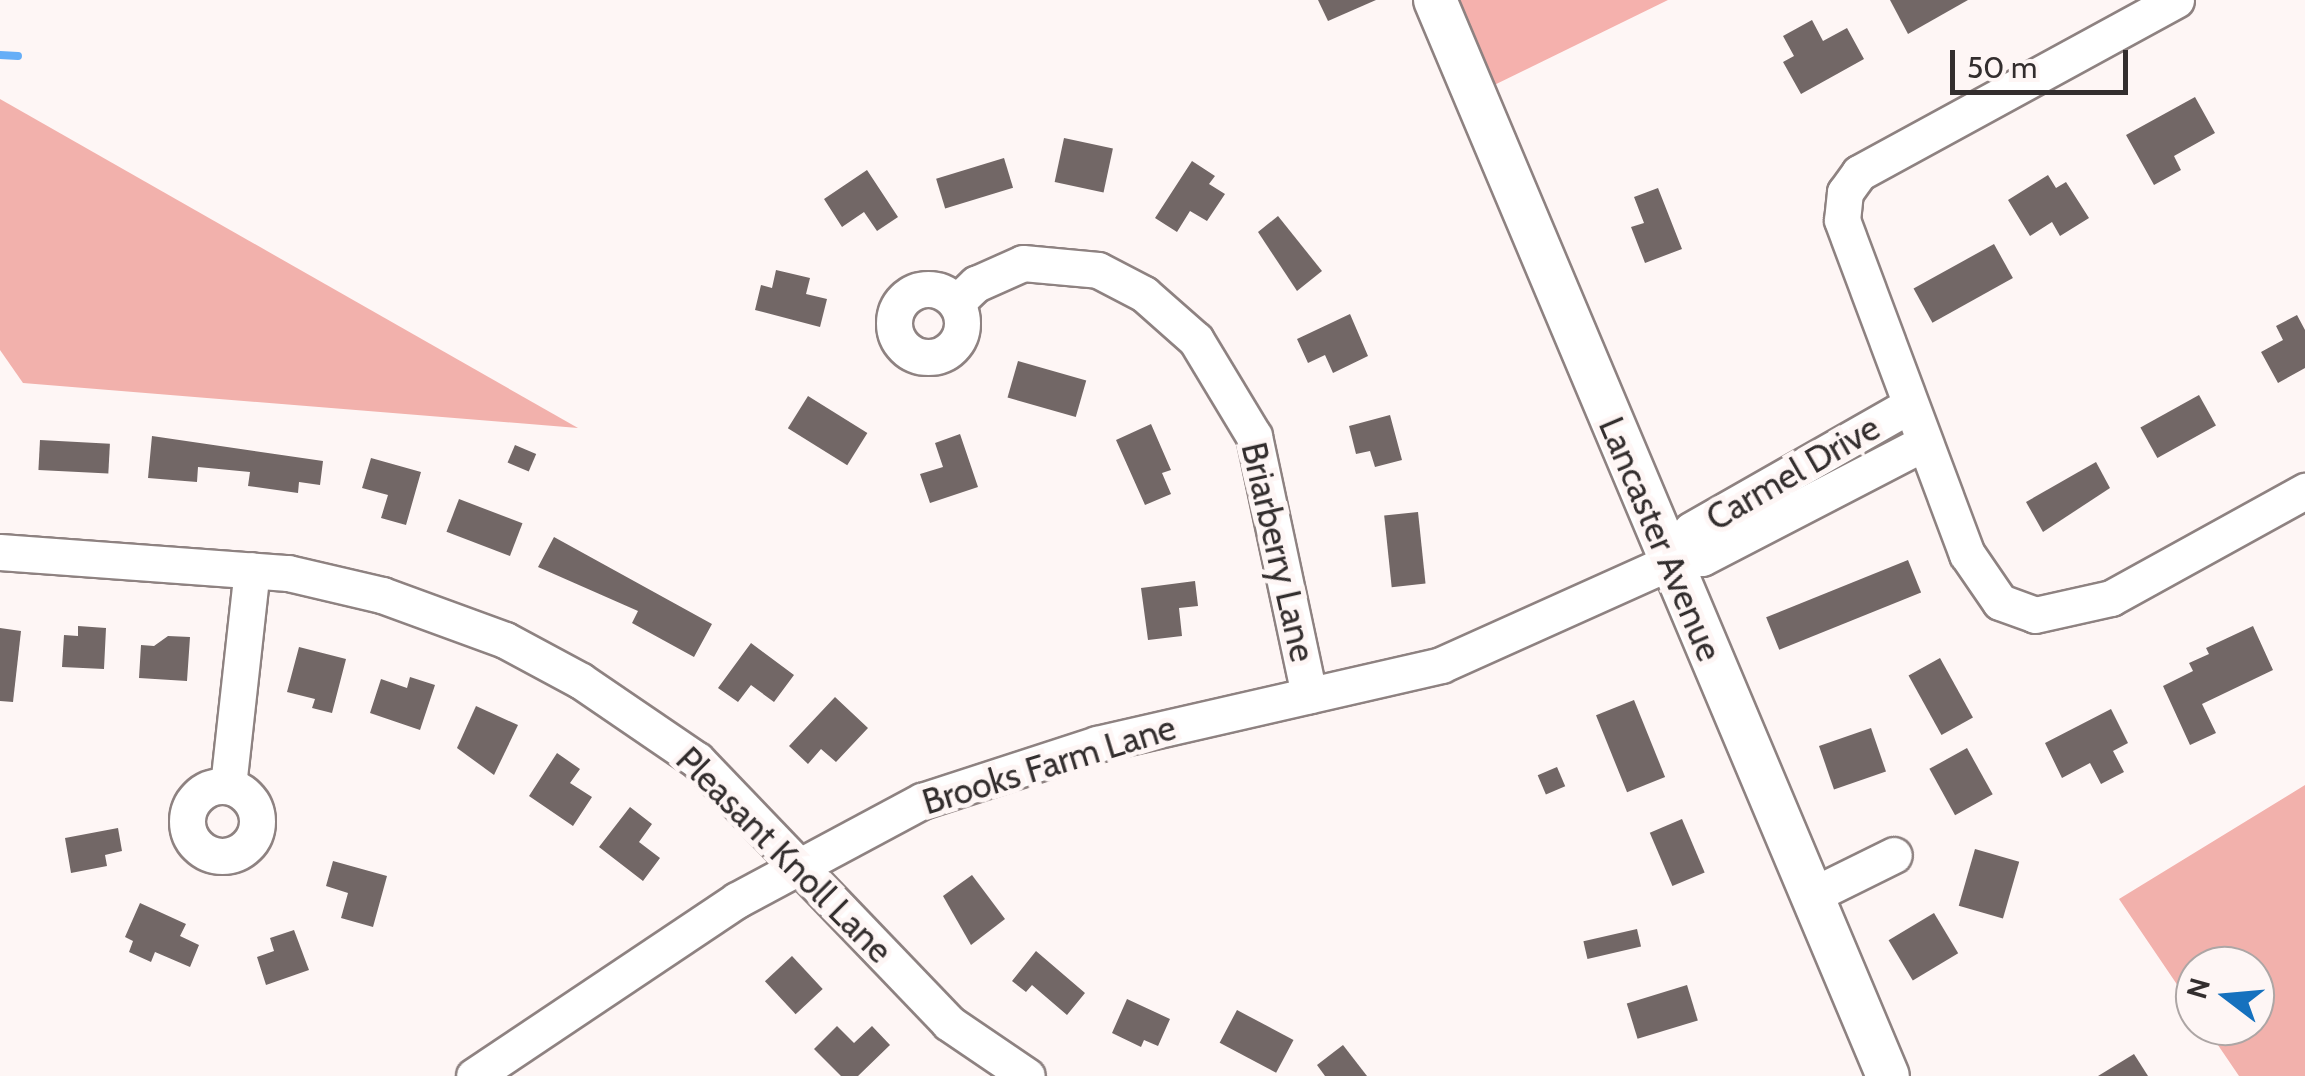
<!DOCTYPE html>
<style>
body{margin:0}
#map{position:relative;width:2305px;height:1076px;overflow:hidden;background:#fef6f5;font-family:Cabin,sans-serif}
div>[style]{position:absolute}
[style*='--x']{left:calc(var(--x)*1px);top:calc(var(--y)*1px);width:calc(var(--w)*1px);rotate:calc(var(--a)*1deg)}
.green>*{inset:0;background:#f5b1ad}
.forest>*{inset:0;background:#f2b1ac}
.stream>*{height:8px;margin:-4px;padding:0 4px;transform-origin:4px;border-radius:4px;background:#66aef7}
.building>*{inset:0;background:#726766;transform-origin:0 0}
.roads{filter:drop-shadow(2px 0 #8e8281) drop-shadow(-2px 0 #8e8281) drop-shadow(0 2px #8e8281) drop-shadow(0 -2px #8e8281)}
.minor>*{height:35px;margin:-17.5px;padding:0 17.5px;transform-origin:17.5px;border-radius:17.5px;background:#fff}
.minor>.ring{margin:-17.5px;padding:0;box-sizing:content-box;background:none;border:35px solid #fff;border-radius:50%}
.major>*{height:42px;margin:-21px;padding:0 21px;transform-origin:21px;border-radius:21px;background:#fff}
span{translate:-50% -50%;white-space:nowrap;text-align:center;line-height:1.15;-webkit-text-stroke:10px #fef6f5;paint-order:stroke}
.street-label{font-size:35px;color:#332e2e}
.north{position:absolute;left:2175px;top:946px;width:100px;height:100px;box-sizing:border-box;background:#fef6f5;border:2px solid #ada6a5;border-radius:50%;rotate:286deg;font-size:28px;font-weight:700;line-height:40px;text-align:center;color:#332e2e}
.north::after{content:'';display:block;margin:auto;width:35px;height:45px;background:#1671be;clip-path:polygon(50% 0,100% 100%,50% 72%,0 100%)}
.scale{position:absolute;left:1950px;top:50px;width:178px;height:45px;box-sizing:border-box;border:5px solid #332e2e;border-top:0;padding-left:12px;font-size:30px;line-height:35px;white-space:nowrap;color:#332e2e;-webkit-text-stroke:8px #fef6f5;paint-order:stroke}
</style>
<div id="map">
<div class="green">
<i style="clip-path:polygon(1447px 0,1668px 0,1484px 90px)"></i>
</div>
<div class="forest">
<i style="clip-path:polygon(0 99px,578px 428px,23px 383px,0 350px)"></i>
<i style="clip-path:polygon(2305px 785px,2305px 1076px,2239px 1076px,2205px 1026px,2255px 1026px,2255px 966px,2195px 966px,2195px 1011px,2119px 899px)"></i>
</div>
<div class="stream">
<i style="--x:0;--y:55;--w:18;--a:3"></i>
</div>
<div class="building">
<i style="clip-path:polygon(1318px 0,1376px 0,1328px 21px)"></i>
<i style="clip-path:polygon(1890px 0,1968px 0,1908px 34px)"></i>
<i style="clip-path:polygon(1812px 20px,1823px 41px,1847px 28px,1864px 59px,1801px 94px,1783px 62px,1794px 56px,1783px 36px)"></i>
<i style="clip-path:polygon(2195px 97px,2215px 133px,2174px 156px,2181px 170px,2154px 185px,2126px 135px)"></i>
<i style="left:1064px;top:138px;width:50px;height:45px;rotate:12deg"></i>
<i style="left:1004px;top:158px;width:31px;height:71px;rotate:73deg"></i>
<i style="clip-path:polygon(1192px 161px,1215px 176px,1209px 184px,1225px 194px,1207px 221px,1190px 211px,1177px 232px,1155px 218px)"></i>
<i style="clip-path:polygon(867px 170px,898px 217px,877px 231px,864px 212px,842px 227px,824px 199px)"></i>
<i style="clip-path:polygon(2048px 175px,2056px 188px,2066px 182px,2089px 218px,2060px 236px,2052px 222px,2030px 236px,2008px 200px)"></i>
<i style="clip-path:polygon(1658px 188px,1682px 249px,1645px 263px,1631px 227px,1644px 223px,1634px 197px)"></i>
<i style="clip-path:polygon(1278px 216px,1322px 271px,1297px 291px,1258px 232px)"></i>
<i style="left:1994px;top:244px;width:39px;height:92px;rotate:61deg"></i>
<i style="clip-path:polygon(776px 270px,810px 278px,806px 294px,827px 299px,820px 327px,755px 310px,761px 285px,772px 288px)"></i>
<i style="clip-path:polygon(1350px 314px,1368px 356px,1333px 373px,1325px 355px,1308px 363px,1297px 339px)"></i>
<i style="clip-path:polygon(2297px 315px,2305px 330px,2305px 368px,2278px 383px,2261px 352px,2283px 340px,2276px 326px)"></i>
<i style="left:1018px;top:361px;width:71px;height:38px;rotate:16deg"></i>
<i style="left:2199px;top:395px;width:35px;height:67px;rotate:61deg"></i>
<i style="left:808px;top:396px;width:70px;height:38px;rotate:32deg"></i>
<i style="clip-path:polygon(1390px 415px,1402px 460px,1375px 467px,1370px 451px,1356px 454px,1349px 426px)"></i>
<i style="clip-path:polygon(1151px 424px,1171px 470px,1162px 473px,1171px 494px,1145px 505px,1116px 440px)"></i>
<i style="clip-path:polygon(960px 434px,978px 487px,930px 503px,920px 474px,943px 467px,935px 443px)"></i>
<i style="clip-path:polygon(152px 436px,323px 461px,320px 485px,299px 482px,298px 493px,248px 486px,250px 472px,198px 467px,197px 482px,148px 478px)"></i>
<i style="left:40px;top:440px;width:70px;height:30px;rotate:3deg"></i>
<i style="left:515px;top:445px;width:23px;height:19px;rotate:23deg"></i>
<i style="clip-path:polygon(371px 458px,421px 472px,406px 525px,381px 518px,388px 495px,362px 488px)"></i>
<i style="clip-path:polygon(2096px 462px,2110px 488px,2043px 532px,2026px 502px)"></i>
<i style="left:459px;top:499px;width:68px;height:35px;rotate:21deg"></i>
<i style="left:1418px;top:512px;width:72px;height:34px;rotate:84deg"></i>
<i style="clip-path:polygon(554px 537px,712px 624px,694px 657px,632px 623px,638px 611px,538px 567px)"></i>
<i style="left:1908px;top:560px;width:35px;height:153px;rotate:68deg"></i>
<i style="clip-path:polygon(1195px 581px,1198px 606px,1179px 608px,1182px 636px,1148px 640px,1141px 588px)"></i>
<i style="clip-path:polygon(78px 626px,106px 628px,104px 669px,62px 667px,64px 635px,78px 636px)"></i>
<i style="clip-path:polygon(2253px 626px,2273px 670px,2202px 704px,2216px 733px,2190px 745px,2163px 686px,2193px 671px,2189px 663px,2209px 654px,2206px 648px)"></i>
<i style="clip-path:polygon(0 628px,21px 631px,13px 702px,0 701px)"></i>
<i style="clip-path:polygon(168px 636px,190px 637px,187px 681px,139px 678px,141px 645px,154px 646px)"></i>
<i style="clip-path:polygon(751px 643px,794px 675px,774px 702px,751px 685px,738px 702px,718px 688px)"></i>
<i style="clip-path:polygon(299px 647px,346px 659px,332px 713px,312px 708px,315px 699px,287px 692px)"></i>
<i style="left:1940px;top:658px;width:68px;height:36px;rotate:61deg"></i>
<i style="clip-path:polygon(410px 677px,435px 685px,420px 730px,370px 713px,381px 679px,407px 688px)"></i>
<i style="clip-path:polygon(835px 697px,868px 728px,836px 762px,821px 749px,808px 764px,789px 746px)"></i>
<i style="left:1634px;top:700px;width:83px;height:41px;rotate:68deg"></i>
<i style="clip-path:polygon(476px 706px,518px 725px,494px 775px,457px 748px)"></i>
<i style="clip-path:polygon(2111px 709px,2128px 743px,2113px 751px,2124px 772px,2101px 784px,2090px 763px,2062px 778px,2045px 743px)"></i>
<i style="left:1871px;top:728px;width:46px;height:55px;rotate:71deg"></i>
<i style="left:1967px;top:748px;width:53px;height:43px;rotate:61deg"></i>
<i style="clip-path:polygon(557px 753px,580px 769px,570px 783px,592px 797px,573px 826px,529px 796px)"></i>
<i style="left:1557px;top:767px;width:21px;height:21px;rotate:67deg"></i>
<i style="clip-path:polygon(630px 807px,652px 824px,639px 842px,660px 858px,643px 881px,599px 847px)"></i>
<i style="left:1682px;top:819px;width:58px;height:35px;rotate:67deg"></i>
<i style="clip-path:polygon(118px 828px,122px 851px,105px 855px,107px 866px,71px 873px,65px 838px)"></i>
<i style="left:1975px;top:849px;width:46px;height:59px;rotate:16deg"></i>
<i style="clip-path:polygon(333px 861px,387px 876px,373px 927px,341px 918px,348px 893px,326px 886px)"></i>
<i style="clip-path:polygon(972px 875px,1005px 919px,971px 945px,943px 896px)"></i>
<i style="clip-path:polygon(140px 903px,186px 924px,180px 936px,199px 945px,190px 967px,155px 952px,151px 962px,129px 952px,133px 941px,125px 937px)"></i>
<i style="left:1934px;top:913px;width:47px;height:53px;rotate:59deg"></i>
<i style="left:1637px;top:929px;width:18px;height:55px;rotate:77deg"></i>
<i style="clip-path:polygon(294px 930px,309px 970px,266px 985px,257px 957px,274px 951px,270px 938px)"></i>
<i style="clip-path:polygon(1036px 951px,1085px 993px,1067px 1015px,1032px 985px,1026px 992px,1012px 981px)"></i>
<i style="left:792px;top:956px;width:45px;height:37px;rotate:47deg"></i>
<i style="left:1687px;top:985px;width:37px;height:63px;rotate:73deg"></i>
<i style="clip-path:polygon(1127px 999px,1170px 1019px,1158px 1046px,1144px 1040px,1141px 1047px,1112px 1033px)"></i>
<i style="left:1237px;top:1010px;width:64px;height:37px;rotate:28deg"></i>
<i style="clip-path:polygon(837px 1026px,854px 1043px,872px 1026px,890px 1045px,858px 1076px,841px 1076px,814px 1049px)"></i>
<i style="clip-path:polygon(1343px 1045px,1367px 1076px,1325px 1076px,1317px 1065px)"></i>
<i style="clip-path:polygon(2134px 1054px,2148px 1076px,2098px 1076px)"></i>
</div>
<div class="roads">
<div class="minor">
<i style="--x:2176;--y:0;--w:361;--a:151.4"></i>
<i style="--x:1859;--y:173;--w:24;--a:126"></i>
<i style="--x:1845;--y:192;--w:28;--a:96"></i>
<i style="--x:1842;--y:220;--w:357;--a:69.5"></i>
<i style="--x:1967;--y:554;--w:58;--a:55.5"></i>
<i style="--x:2000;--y:602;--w:37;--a:20"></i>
<i style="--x:2035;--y:615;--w:78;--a:-12.6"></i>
<i style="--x:2111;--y:598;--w:222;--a:-28.9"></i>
<i class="ring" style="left:894px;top:289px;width:33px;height:33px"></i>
<i style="--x:956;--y:303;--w:28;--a:-44"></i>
<i style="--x:976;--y:284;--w:51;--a:-24.1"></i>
<i style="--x:1023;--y:263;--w:75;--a:5.3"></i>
<i style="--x:1098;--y:270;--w:52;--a:27.6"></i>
<i style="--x:1144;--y:294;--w:69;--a:41.5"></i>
<i style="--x:1196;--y:340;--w:112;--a:58.9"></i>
<i style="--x:1254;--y:436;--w:265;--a:78"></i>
<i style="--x:0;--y:552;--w:289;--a:4.2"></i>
<i style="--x:288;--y:573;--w:97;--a:13.2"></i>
<i style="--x:382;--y:595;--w:131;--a:20.1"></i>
<i style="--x:505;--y:640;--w:86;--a:28.3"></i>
<i style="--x:581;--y:681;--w:140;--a:34.3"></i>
<i style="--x:697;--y:760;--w:364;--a:46.2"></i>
<i style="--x:949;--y:1023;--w:94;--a:34.2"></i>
<i style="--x:1672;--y:561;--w:36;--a:-58"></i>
<i style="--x:1691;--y:530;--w:249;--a:-29.7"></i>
<i class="ring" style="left:187px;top:786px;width:35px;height:35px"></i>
<i style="--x:228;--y:786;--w:217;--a:-83.7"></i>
<i style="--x:1813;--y:895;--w:90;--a:-26.3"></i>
<i style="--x:474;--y:1076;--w:316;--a:-33.8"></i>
<i style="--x:737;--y:900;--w:210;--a:-28.2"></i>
<i style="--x:922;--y:801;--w:184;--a:-18"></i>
<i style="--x:1097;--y:744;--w:353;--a:-12.9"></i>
<i style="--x:1441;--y:665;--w:253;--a:-24.2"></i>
<i style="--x:1672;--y:561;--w:30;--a:-6"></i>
<i style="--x:1702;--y:558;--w:248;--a:-27.4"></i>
</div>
<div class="major">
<i style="--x:1435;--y:0;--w:1167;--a:67.17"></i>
</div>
</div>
<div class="street-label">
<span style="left:1793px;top:473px;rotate:-30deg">Carmel Drive</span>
<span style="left:1660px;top:539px;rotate:67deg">Lancaster Avenue</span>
<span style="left:1278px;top:552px;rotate:77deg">Briarberry Lane</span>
<span style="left:1049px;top:765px;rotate:-17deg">Brooks Farm Lane</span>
<span style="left:784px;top:855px;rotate:45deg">Pleasant Knoll Lane</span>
</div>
<div class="north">N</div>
<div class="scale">50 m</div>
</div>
